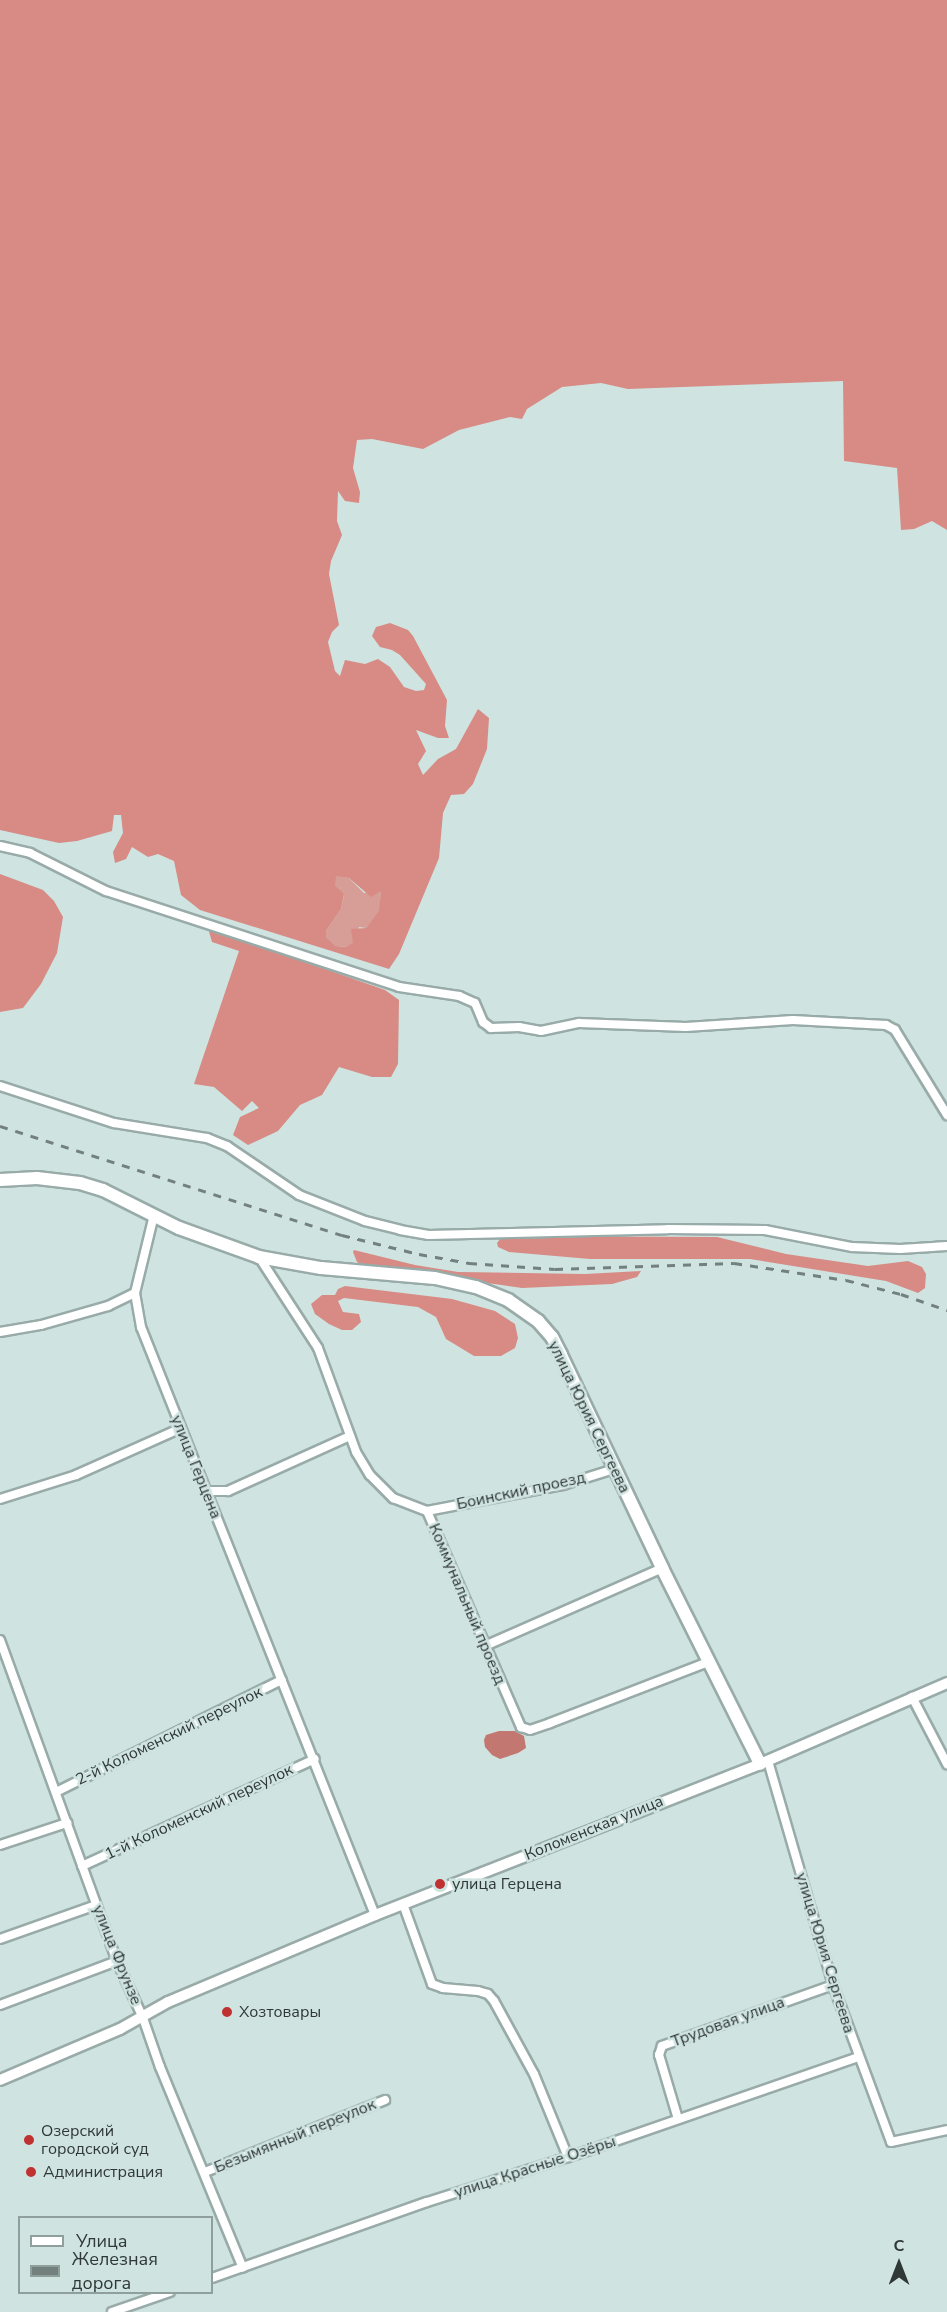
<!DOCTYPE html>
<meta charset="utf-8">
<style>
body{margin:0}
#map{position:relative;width:947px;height:2312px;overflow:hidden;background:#cfe3e0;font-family:"Nunito Sans",sans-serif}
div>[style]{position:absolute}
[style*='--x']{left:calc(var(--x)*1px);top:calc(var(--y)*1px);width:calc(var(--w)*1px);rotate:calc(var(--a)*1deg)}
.green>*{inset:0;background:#d79e98}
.forest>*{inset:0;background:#d78b84}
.water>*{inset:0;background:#c27770}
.roads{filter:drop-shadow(2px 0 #98aba8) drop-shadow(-2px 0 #98aba8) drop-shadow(0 2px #98aba8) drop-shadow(0 -2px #98aba8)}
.minor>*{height:8px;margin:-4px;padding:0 4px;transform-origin:4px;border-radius:4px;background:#fff}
.tertiary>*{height:10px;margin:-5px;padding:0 5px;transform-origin:5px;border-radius:5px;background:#fff}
.secondary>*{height:12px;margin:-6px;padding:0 6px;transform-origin:6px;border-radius:6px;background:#fff}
.rail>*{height:3px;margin-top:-1.5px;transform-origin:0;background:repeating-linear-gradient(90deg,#72807e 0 8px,transparent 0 16px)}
.dots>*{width:16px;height:16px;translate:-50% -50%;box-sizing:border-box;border:3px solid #cfe3e0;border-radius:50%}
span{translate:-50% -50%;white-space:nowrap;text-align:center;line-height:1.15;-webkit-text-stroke:5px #cfe3e0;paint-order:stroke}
.street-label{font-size:16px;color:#303837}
.poi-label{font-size:16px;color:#303837}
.left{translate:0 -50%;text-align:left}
.legend{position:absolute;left:18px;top:2216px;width:195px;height:78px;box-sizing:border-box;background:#cfe3e0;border:2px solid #8f9f9c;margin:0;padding:8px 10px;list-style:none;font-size:18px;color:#303837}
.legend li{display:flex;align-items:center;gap:12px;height:30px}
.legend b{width:30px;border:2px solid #8f9f9c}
.north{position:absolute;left:869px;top:2234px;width:60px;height:60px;-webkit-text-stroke:4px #cfe3e0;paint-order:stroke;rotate:0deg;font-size:16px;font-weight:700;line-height:24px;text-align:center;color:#303837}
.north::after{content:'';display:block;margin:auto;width:21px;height:27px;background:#303837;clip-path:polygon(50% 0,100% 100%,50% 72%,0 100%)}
</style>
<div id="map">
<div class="green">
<i style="clip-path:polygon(335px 875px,349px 878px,364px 893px,381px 890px,380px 911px,366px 928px,359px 927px,353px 944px,347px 947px,336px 946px,326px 937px,326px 931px,341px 909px,344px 895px,335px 885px)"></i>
</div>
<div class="forest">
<i style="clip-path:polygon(evenodd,0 0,947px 0,947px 530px,932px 521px,914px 529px,901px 530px,897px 468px,844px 461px,843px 381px,628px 389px,601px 383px,562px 387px,527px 409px,522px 419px,510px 417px,459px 430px,423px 449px,372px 439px,357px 440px,353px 468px,360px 492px,359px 503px,345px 501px,338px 491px,337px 521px,342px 535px,331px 561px,329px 574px,339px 625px,332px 632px,328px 642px,335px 671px,340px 676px,345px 660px,365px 664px,378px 659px,390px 667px,404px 687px,416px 691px,424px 690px,426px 684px,400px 655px,392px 650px,380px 647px,372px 636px,376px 627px,390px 623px,408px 630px,413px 636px,447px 700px,445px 726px,449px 738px,438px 738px,416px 730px,426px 751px,418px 764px,423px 775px,438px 759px,456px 749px,478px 709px,489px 718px,487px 749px,473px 784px,464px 794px,451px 795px,443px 813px,439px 858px,399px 954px,389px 969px,200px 910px,181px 895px,174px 861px,158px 854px,148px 857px,132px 847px,126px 859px,115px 863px,113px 852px,123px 833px,121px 815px,114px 815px,112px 831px,77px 841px,59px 843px,0 830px,0 0,336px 876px,349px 878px,371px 897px,381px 891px,379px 911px,366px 928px,351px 929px,353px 943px,346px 947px,336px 946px,326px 937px,326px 931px,341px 909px,344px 894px,335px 885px,336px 876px)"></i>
<i style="clip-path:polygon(0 874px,43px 890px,54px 901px,63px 917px,57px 953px,41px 984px,23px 1008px,0 1012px)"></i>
<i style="clip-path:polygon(208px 928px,385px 990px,399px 1000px,398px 1064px,391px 1077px,372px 1077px,339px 1067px,322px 1095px,300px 1105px,278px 1131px,248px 1145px,233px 1135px,240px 1117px,259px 1108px,252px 1101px,242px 1111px,214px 1087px,194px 1084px,239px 951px,212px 942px)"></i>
<i style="clip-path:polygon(512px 1236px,717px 1237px,786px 1254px,868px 1266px,908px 1261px,922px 1267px,926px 1274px,925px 1288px,918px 1293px,886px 1281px,750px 1259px,590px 1259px,509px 1252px,498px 1247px,497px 1243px,501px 1238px)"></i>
<i style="clip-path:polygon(354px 1250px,415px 1265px,458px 1272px,585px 1274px,641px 1271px,637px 1277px,612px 1284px,522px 1288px,362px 1265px,357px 1262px,353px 1252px)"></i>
<i style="clip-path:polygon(345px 1286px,452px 1299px,495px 1311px,515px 1324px,518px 1338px,515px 1348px,501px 1356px,474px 1356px,446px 1339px,436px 1317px,418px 1307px,344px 1298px,338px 1301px,343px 1312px,359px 1314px,361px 1322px,352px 1330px,342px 1330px,329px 1324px,315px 1314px,311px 1304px,322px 1295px,335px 1295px,338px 1289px)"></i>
</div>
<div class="water">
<i style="clip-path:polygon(499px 1731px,515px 1731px,524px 1736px,526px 1748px,518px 1753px,500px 1759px,492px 1755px,485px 1747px,484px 1740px,486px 1735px)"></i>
</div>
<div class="roads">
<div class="minor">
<i style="--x:0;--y:846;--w:31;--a:13"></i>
<i style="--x:30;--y:853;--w:85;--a:26.6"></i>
<i style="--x:106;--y:891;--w:308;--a:18.1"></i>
<i style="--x:399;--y:987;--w:61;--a:8.5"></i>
<i style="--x:459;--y:996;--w:17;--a:24"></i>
<i style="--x:475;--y:1003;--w:21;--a:67"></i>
<i style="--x:483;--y:1022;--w:10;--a:37"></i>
<i style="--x:491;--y:1028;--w:28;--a:-2"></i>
<i style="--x:519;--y:1027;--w:22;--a:10"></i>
<i style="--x:541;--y:1031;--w:39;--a:-12"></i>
<i style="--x:579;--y:1023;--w:107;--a:2.1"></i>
<i style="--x:686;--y:1027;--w:107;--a:-3.7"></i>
<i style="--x:793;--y:1020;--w:93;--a:3.1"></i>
<i style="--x:886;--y:1025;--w:10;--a:29"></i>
<i style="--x:895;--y:1030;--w:100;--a:58.5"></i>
<i style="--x:0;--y:1086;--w:120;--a:18"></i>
<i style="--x:114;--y:1123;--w:94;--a:9.2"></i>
<i style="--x:207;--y:1138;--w:22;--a:22"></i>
<i style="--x:227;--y:1146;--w:87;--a:34.2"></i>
<i style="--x:299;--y:1195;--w:71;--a:21.5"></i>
<i style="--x:365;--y:1221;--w:36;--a:14"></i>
<i style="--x:400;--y:1230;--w:29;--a:10"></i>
<i style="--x:429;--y:1235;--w:239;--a:-1.4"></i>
<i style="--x:668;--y:1229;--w:97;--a:0.6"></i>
<i style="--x:765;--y:1230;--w:89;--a:11.1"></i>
<i style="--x:852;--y:1247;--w:48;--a:2.4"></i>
<i style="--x:900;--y:1249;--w:47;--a:-3.7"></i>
<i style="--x:154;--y:1215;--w:80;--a:103.7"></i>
<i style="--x:135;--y:1293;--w:35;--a:80"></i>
<i style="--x:141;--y:1327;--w:633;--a:68.3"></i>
<i style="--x:259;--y:1257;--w:108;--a:57"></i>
<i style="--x:318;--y:1348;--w:111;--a:69.9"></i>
<i style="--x:356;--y:1452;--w:27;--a:59"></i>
<i style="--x:370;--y:1475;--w:33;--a:45"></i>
<i style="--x:393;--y:1498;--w:36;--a:21"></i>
<i style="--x:427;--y:1511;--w:236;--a:66.5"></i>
<i style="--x:521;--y:1727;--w:9;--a:18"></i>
<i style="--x:530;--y:1730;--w:21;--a:-19"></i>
<i style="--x:550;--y:1723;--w:169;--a:-21.1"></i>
<i style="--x:0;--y:1332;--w:42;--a:-9.7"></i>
<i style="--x:41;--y:1325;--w:70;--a:-15.8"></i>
<i style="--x:108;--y:1306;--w:30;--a:-26"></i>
<i style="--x:205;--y:1491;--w:23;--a:0"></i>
<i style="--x:228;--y:1491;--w:134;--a:-24.3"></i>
<i style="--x:0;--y:1499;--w:80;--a:-17.5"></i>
<i style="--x:76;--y:1475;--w:115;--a:-24.1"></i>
<i style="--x:427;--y:1511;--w:138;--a:-10.8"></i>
<i style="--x:563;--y:1485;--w:53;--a:-17.4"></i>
<i style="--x:0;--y:1640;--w:342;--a:70"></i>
<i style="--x:117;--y:1961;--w:63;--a:65.5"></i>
<i style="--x:143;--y:2018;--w:52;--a:70.9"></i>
<i style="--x:160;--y:2067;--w:217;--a:67.6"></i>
<i style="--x:487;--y:1645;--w:191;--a:-23.7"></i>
<i style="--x:912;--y:1697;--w:76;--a:62.4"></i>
<i style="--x:768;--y:1761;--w:233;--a:73.8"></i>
<i style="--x:833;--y:1985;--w:167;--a:69.7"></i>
<i style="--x:891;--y:2142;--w:57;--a:-12.1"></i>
<i style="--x:56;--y:1792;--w:252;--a:-26.4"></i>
<i style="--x:0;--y:1845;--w:71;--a:-18.2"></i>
<i style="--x:82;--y:1866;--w:256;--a:-24.7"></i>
<i style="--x:403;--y:1904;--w:85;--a:70.1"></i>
<i style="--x:432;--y:1984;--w:12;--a:20"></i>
<i style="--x:443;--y:1988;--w:35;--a:5"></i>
<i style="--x:478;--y:1991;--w:10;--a:17"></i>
<i style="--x:488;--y:1994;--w:9;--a:49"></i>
<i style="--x:494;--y:2001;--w:83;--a:61.3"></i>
<i style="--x:534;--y:2074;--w:90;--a:67.7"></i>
<i style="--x:0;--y:1939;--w:102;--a:-19.5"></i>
<i style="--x:0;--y:2005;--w:125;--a:-20.6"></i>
<i style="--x:678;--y:2119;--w:67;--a:-106.5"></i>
<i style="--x:659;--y:2055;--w:9;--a:-72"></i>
<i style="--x:662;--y:2046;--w:182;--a:-19.6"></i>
<i style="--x:205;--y:2172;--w:194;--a:-21.8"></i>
<i style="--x:212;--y:2278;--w:228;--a:-19.5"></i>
<i style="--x:427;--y:2202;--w:168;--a:-17.7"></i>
<i style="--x:587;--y:2151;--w:287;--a:-19.1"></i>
<i style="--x:112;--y:2312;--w:61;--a:-19"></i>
</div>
<div class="tertiary">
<i style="--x:0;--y:2080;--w:130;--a:-23"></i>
<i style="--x:120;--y:2029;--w:55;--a:-29.4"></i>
<i style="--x:168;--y:2002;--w:225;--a:-22.8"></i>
<i style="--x:375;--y:1915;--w:414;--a:-21.4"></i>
<i style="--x:760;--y:1764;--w:204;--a:-23.4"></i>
</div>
<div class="secondary">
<i style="--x:0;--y:1180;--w:37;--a:-3"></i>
<i style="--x:37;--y:1178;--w:43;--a:6.6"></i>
<i style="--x:80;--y:1183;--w:24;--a:17"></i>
<i style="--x:103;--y:1190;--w:85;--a:26.6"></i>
<i style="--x:179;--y:1228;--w:85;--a:19.9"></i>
<i style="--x:259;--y:1257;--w:63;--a:10.1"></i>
<i style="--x:321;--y:1268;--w:114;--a:5"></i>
<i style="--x:435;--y:1278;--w:42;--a:12.4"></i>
<i style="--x:476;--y:1287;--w:35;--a:22"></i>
<i style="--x:508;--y:1300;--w:37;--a:35"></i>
<i style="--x:538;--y:1321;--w:21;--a:49"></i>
<i style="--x:552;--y:1337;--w:20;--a:63"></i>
<i style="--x:561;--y:1355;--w:236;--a:64.6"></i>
<i style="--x:662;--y:1568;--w:219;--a:63.4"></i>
</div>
</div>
<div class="rail">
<i style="--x:0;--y:1126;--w:359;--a:17.7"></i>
<i style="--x:342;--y:1235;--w:79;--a:13.9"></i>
<i style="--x:419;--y:1254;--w:51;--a:10.2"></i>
<i style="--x:469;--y:1263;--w:86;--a:4"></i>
<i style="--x:555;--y:1269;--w:179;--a:-1.9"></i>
<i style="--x:734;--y:1263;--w:113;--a:8.6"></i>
<i style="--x:846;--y:1280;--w:57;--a:14.3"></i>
<i style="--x:901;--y:1294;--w:49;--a:19.2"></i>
</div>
<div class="dots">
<i style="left:440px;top:1884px;background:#c03132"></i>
<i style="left:227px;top:2012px;background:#c03132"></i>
<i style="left:29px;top:2140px;background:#c03132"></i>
<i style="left:31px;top:2172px;background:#c03132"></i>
</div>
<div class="street-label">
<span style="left:589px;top:1417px;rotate:64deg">улица Юрия Сергеева</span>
<span style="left:196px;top:1467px;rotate:68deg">улица Герцена</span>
<span style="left:521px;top:1491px;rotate:-12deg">Боинский проезд</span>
<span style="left:467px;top:1604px;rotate:67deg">Коммунальный проезд</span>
<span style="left:169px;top:1736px;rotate:-26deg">2-й Коломенский переулок</span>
<span style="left:199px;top:1812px;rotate:-25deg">1-й Коломенский переулок</span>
<span style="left:594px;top:1828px;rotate:-22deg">Коломенская улица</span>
<span style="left:825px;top:1953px;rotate:73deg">улица Юрия Сергеева</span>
<span style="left:117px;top:1955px;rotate:68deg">улица Фрунзе</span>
<span style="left:728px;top:2022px;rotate:-20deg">Трудовая улица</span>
<span style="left:295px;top:2136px;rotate:-22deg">Безымянный переулок</span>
<span style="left:535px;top:2167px;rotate:-18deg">улица Красные Озёры</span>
</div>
<div class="poi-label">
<span class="left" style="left:452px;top:1884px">улица Герцена</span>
<span class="left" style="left:239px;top:2012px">Хозтовары</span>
<span class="left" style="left:41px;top:2140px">Озерский<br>городской суд</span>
<span class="left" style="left:43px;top:2172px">Администрация</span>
</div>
<ul class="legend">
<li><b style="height:8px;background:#fff"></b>Улица</li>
<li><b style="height:8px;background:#72807e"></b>Железная дорога</li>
</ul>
<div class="north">С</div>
</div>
